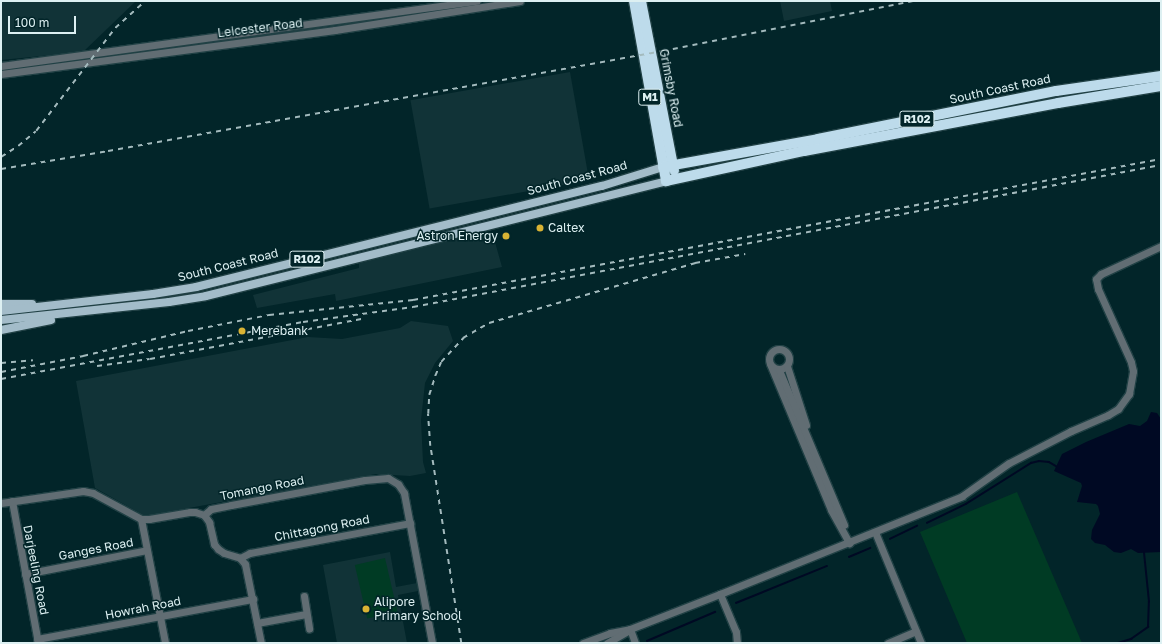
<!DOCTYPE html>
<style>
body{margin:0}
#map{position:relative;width:1162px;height:644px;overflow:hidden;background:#022529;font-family:"Golos Text",sans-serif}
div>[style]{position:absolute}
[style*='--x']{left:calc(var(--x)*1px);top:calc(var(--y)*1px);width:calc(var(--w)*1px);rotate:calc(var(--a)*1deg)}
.built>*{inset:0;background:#113337;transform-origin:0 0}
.green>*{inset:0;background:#003b24;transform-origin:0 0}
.water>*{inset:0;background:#000923}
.stream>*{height:1.5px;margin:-0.75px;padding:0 0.75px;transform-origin:0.75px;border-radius:0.75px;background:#000923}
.roads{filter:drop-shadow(1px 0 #214145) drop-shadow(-1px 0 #214145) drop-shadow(0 1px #214145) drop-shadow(0 -1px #214145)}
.minor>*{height:7px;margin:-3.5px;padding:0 3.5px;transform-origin:3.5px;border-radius:3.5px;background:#616d73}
.minor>.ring{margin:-3.5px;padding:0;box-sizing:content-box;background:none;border:7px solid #616d73;border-radius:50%}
.major>*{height:8px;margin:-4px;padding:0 4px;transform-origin:4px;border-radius:4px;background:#a3bcc9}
.highway>*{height:10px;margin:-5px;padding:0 5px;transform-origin:5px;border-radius:5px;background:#bddbeb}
.rail>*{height:1.5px;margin-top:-0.75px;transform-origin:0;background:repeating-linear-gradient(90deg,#a3babd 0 5px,transparent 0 10px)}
.dots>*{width:11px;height:11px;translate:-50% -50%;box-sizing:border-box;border:2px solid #022529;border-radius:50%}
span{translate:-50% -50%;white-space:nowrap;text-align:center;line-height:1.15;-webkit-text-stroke:3px #022529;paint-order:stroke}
.shield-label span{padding:1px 3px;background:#022529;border:1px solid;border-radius:3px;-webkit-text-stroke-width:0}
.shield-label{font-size:11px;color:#ddf0f2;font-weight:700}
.street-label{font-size:12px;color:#ddf0f2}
.poi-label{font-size:12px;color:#ddf0f2}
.left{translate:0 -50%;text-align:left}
.right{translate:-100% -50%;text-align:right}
.frame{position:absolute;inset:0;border:2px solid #ddf0f2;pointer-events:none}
.scale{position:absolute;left:8px;top:16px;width:68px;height:18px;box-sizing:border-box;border:2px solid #ddf0f2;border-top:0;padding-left:5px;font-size:12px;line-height:14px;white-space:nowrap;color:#ddf0f2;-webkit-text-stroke:3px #022529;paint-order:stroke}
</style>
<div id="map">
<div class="built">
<i style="clip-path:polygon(1px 1px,136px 1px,83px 52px,1px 60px)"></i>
<i style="clip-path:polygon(780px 1px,830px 1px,832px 11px,784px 21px)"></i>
<i style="left:570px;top:72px;width:110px;height:162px;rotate:80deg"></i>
<i style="clip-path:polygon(487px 230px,493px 235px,502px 267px,336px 301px,335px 294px,257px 308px,253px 295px,359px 268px,359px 263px)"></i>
<i style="clip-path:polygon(411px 321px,448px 326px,453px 341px,435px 363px,425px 383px,421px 420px,423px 462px,426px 473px,410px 476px,376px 474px,145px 516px,95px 488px,76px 381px,308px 337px,342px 339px,400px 328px)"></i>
<i style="clip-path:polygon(390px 552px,396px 587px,417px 583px,418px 591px,398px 595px,407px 643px,337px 643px,323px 565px)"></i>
</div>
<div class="green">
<i style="clip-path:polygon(1017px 492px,1082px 643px,967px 643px,920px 532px)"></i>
<i style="left:385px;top:558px;width:55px;height:31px;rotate:77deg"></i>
</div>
<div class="water">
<i style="clip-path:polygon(1151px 412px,1157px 413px,1161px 419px,1161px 552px,1138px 553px,1131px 549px,1121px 553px,1114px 552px,1105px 545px,1095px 543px,1091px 539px,1092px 530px,1100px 514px,1098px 506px,1096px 504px,1077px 502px,1082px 486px,1081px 483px,1054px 471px,1062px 454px,1086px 442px,1129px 424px,1140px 426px,1147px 421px)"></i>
</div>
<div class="stream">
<i style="--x:927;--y:523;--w:43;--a:-26"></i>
<i style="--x:966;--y:504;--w:77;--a:-32.2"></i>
<i style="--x:1031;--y:463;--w:8;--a:-14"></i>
<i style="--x:1039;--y:461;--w:10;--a:6"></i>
<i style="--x:1049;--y:462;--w:8;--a:30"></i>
<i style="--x:890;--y:539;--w:30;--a:-26"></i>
<i style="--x:849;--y:557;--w:23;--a:-23"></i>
<i style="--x:736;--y:603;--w:98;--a:-22.1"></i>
<i style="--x:647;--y:641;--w:74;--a:-23.1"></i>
<i style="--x:1118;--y:643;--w:14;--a:-17"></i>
<i style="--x:1131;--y:639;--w:21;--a:-35"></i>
<i style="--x:1148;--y:627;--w:25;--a:-88"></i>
<i style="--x:1149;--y:602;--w:49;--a:-95.8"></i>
</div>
<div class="roads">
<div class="minor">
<i style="--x:1;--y:66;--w:480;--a:-7.8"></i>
<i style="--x:1;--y:74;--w:337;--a:-7.5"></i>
<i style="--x:335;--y:30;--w:187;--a:-8.9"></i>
<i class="ring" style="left:769px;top:349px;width:13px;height:13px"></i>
<i style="--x:770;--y:364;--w:158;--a:67.3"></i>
<i style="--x:831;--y:510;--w:38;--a:61"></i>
<i style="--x:787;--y:366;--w:62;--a:72.1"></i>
<i style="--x:779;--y:370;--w:168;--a:67.2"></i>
<i style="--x:12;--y:501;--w:144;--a:79.6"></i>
<i style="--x:1;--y:503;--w:83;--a:-8.3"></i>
<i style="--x:83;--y:491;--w:10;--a:11"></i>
<i style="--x:93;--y:493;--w:55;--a:28.4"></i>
<i style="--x:141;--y:519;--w:8;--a:0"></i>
<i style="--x:149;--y:519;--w:42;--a:-9.7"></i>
<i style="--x:190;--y:512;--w:5;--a:0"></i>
<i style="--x:195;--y:512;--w:9;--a:18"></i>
<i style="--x:204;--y:515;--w:9;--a:-41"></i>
<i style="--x:211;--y:509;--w:20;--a:-11"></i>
<i style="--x:231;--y:505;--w:136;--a:-10.6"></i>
<i style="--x:365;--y:480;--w:23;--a:-5"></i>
<i style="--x:388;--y:478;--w:12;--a:31"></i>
<i style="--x:398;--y:484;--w:11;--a:56"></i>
<i style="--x:404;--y:493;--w:153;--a:79.4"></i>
<i style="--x:204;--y:515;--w:9;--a:54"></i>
<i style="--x:209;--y:522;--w:23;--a:77"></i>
<i style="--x:214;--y:544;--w:6;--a:51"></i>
<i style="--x:218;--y:549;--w:7;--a:34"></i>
<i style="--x:224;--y:553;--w:17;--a:17"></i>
<i style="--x:240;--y:558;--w:8;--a:50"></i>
<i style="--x:245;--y:564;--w:81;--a:78.6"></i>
<i style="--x:141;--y:519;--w:126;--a:79"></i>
<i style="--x:875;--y:532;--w:120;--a:67.5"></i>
<i style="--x:240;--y:558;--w:11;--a:-27"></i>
<i style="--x:250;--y:553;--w:163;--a:-10.6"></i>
<i style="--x:25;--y:574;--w:124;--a:-11.1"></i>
<i style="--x:720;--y:594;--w:41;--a:67.2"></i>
<i style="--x:736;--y:632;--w:11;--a:85"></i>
<i style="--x:304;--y:596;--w:33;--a:81"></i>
<i style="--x:257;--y:623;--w:50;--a:-10.4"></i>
<i style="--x:630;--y:629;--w:15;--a:70"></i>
<i style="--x:37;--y:639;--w:220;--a:-10.5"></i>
<i style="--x:583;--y:643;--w:29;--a:-20"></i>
<i style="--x:610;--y:633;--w:20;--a:-11"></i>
<i style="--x:630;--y:629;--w:97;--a:-21.3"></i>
<i style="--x:720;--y:594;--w:261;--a:-22"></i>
<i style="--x:962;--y:496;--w:57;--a:-35.1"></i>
<i style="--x:1009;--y:463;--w:70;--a:-27.3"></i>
<i style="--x:1071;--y:431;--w:40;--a:-23.4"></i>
<i style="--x:1108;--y:415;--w:12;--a:-31"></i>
<i style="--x:1118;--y:409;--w:19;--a:-54"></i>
<i style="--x:1129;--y:394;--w:23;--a:-80"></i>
<i style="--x:1133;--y:371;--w:9;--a:-103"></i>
<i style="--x:1131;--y:362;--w:80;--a:-114.3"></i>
<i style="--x:1098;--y:289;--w:10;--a:-101"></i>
<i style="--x:1096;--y:279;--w:7;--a:-45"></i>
<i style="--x:1101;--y:274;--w:66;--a:-25"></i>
<i style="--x:607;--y:643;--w:22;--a:-30"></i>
<i style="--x:888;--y:643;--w:30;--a:-23"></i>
</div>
<div class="major">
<i style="--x:1;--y:304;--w:31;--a:0"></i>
<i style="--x:1;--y:311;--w:153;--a:-6.4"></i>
<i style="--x:153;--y:294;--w:44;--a:-9.2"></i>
<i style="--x:196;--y:287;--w:418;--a:-14"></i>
<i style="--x:602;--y:186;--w:64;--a:-17.3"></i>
<i style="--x:1;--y:320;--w:169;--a:-6.1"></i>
<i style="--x:169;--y:302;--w:37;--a:-9"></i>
<i style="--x:206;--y:296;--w:474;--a:-14"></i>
<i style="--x:1;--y:330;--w:51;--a:-11.3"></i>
</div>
<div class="highway">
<i style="--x:634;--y:1;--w:183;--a:79.9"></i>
<i style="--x:666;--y:181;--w:141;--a:-12.3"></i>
<i style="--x:804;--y:151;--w:258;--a:-10.7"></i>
<i style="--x:1058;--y:103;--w:104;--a:-9.4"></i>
<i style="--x:641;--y:1;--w:173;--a:79"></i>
<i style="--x:663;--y:167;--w:158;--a:-10.2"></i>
<i style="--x:818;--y:139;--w:243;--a:-11.4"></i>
<i style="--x:1056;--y:91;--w:106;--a:-8.1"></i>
</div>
</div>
<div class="rail">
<i style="--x:1;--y:157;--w:20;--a:-33"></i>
<i style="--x:18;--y:146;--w:23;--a:-40"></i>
<i style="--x:36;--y:131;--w:130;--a:-52.5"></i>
<i style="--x:115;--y:28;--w:40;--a:-42"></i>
<i style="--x:1;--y:169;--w:109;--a:-9.5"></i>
<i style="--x:108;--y:151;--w:564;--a:-10.21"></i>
<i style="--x:663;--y:51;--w:256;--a:-11.3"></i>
<i style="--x:1;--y:363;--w:32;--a:-5"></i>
<i style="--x:97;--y:366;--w:53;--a:-7.5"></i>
<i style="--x:150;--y:359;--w:215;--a:-10.7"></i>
<i style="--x:1;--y:372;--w:84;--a:-11"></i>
<i style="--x:83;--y:356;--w:108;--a:-13.4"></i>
<i style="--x:188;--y:331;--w:83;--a:-11.2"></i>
<i style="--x:269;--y:315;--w:145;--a:-5.9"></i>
<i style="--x:413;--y:300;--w:761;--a:-10.68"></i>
<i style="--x:1;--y:379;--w:307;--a:-10.7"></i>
<i style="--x:303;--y:322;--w:111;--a:-7.8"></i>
<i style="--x:413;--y:307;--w:761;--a:-10.75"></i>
<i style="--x:461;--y:643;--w:199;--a:-98.9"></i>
<i style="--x:430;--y:446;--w:32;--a:-94"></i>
<i style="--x:428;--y:414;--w:19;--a:-87"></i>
<i style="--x:429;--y:395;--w:20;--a:-72"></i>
<i style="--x:435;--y:376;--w:15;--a:-67"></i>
<i style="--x:441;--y:362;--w:33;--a:-47"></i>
<i style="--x:463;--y:338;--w:30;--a:-30"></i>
<i style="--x:489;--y:323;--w:215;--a:-16.2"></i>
<i style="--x:695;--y:263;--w:51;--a:-10.2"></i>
</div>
<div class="dots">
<i style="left:540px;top:228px;background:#d9b334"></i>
<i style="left:506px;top:236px;background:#d9b334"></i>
<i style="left:242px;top:331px;background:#d9b334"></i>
<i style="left:366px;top:609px;background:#d9b334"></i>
</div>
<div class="shield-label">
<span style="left:650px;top:97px">M1</span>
<span style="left:917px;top:119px">R102</span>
<span style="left:307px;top:259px">R102</span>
</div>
<div class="street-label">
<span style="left:260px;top:28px;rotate:-7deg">Leicester Road</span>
<span style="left:671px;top:88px;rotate:79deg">Grimsby Road</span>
<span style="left:1000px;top:89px;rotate:-12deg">South Coast Road</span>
<span style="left:577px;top:178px;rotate:-15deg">South Coast Road</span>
<span style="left:228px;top:265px;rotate:-14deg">South Coast Road</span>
<span style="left:262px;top:488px;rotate:-11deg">Tomango Road</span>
<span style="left:322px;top:528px;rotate:-11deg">Chittagong Road</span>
<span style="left:96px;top:549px;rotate:-11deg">Ganges Road</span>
<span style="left:36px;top:570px;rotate:79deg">Darjeeling Road</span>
<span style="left:143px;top:608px;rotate:-11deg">Howrah Road</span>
</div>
<div class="poi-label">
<span class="left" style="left:548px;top:228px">Caltex</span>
<span class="right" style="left:498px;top:236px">Astron Energy</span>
<span class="left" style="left:251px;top:331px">Merebank</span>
<span class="left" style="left:374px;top:609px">Alipore<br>Primary School</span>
</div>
<div class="frame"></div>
<div class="scale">100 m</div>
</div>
